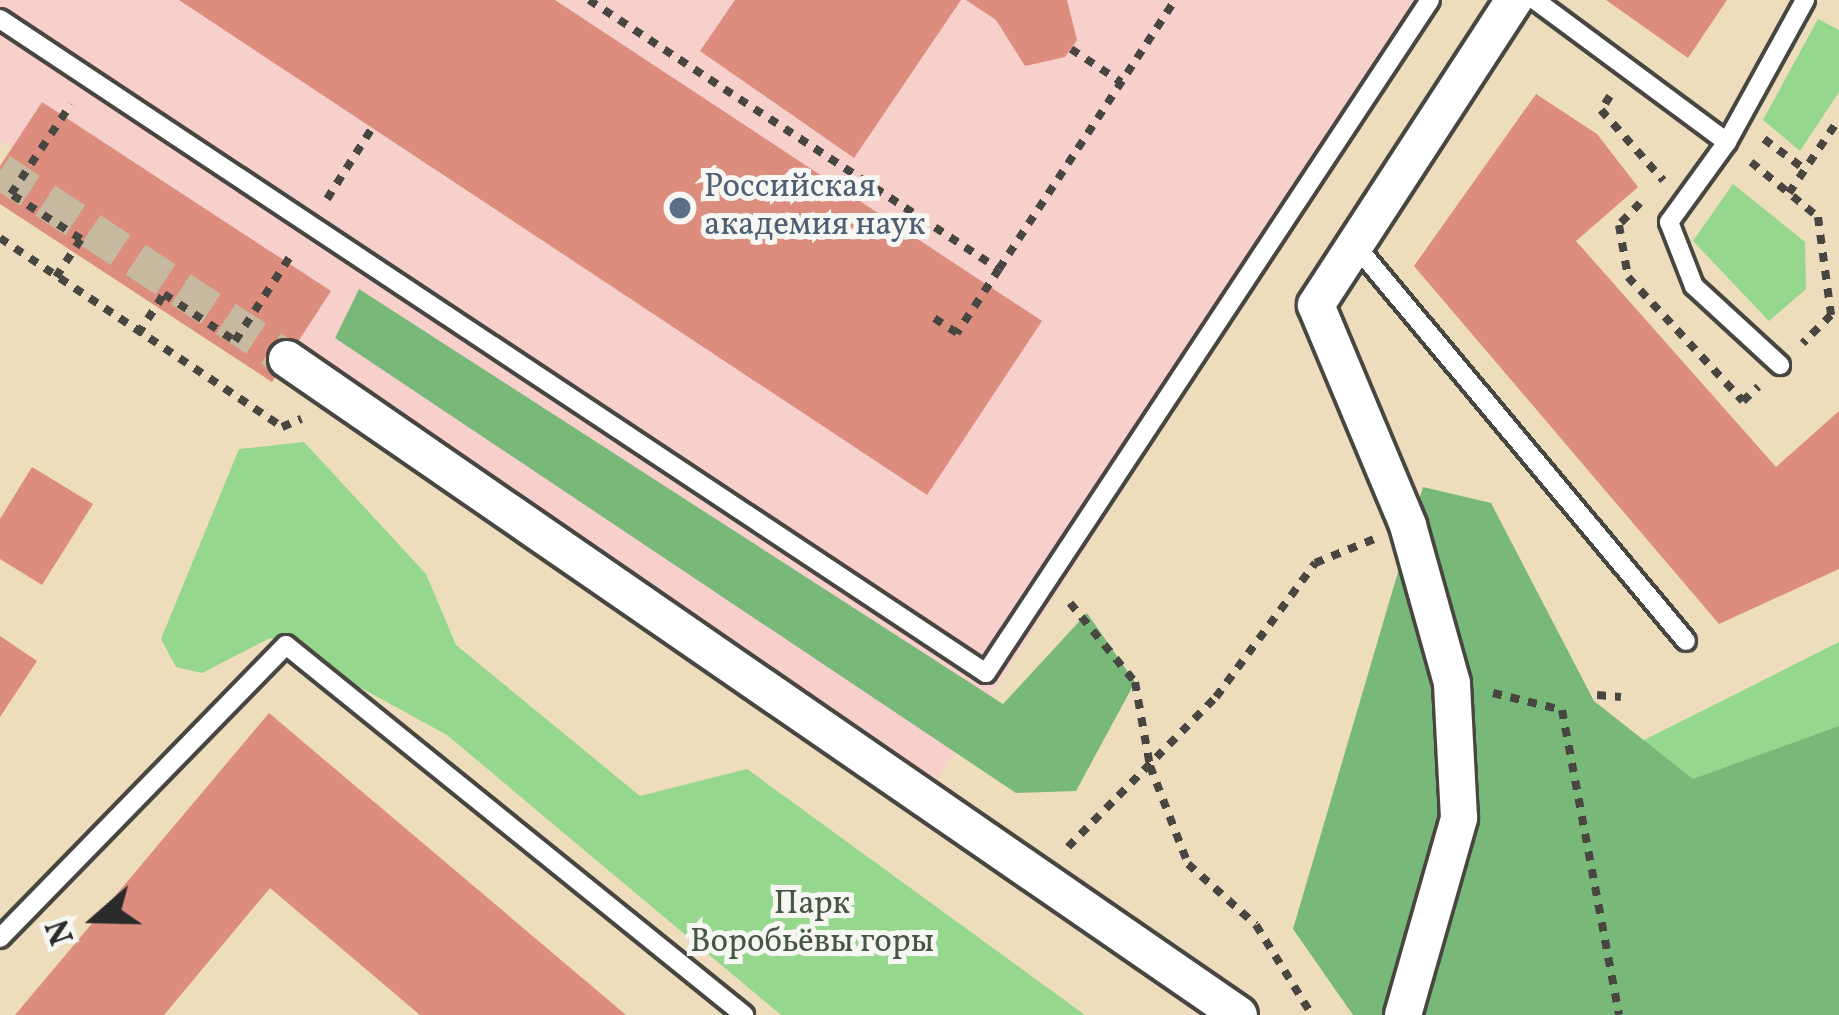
<!DOCTYPE html>
<meta charset="utf-8">
<style>
body{margin:0}
#map{position:relative;width:1839px;height:1015px;overflow:hidden;background:#edddbc;font-family:Vollkorn,serif}
div>[style]{position:absolute}
[style*='--x']{left:calc(var(--x)*1px);top:calc(var(--y)*1px);width:calc(var(--w)*1px);rotate:calc(var(--a)*1deg)}
.built>*{inset:0;background:#f7d0cc}
.green>*{inset:0;background:#96d78e}
.forest>*{inset:0;background:#78b879}
.building>*{inset:0;background:#dc8d7d}
.minor-tunnel>*{height:36px;margin-top:-18px;transform-origin:0;background:repeating-linear-gradient(90deg,#c6b99f 0 36px,transparent 0 54px)}
.path>*{height:8px;margin-top:-4px;transform-origin:0;background:repeating-linear-gradient(90deg,#484641 0 9px,transparent 0 18px)}
.roads{filter:drop-shadow(3px 0 #484641) drop-shadow(-3px 0 #484641) drop-shadow(0 3px #484641) drop-shadow(0 -3px #484641)}
.service>*{height:18px;margin:-9px;padding:0 9px;transform-origin:9px;border-radius:9px;background:#fff}
.minor>*{height:36px;margin:-18px;padding:0 18px;transform-origin:18px;border-radius:18px;background:#fff}
.dots>*{width:33px;height:33px;translate:-50% -50%;box-sizing:border-box;border:6px solid #f6f6f2;border-radius:50%}
span{translate:-50% -50%;white-space:nowrap;text-align:center;line-height:1.15;-webkit-text-stroke:10px #f6f6f2;paint-order:stroke}
.service-label{font-size:33px;color:#4e5e75}
.left{translate:0 -50%;text-align:left}
.park-label{font-size:33px;color:#465644}
.north{position:absolute;left:36px;top:859px;width:120px;height:120px;-webkit-text-stroke:9px #f6f6f2;paint-order:stroke;rotate:250deg;font-size:33px;font-weight:700;line-height:48px;text-align:center;color:#2b2b2b}
.north::after{content:'';display:block;margin:auto;width:42px;height:54px;background:#2b2b2b;clip-path:polygon(50% 0,100% 100%,50% 72%,0 100%)}
</style>
<div id="map">
<div class="built">
<i style="clip-path:polygon(0 0,1436px 0,931px 789px,0 140px)"></i>
</div>
<div class="green">
<i style="clip-path:polygon(1818px 19px,1839px 30px,1839px 92px,1800px 151px,1763px 120px)"></i>
<i style="clip-path:polygon(1733px 184px,1805px 242px,1806px 289px,1769px 321px,1693px 241px)"></i>
<i style="clip-path:polygon(304px 442px,426px 574px,456px 645px,640px 796px,747px 769px,1085px 1015px,781px 1015px,447px 735px,270px 638px,202px 673px,176px 667px,161px 639px,239px 449px)"></i>
<i style="clip-path:polygon(1839px 642px,1839px 792px,1688px 868px,1628px 748px)"></i>
</div>
<div class="forest">
<i style="clip-path:polygon(359px 289px,1003px 704px,1087px 613px,1135px 682px,1076px 791px,1016px 793px,335px 338px)"></i>
<i style="clip-path:polygon(1423px 487px,1491px 503px,1594px 701px,1693px 779px,1839px 726px,1839px 1015px,1353px 1015px,1293px 929px)"></i>
</div>
<div class="building">
<i style="clip-path:polygon(179px 0,555px 0,1042px 321px,927px 495px)"></i>
<i style="clip-path:polygon(735px 0,961px 0,854px 158px,700px 51px)"></i>
<i style="clip-path:polygon(966px 0,1067px 0,1077px 40px,1065px 57px,1025px 66px,996px 20px)"></i>
<i style="clip-path:polygon(1606px 0,1727px 0,1688px 58px)"></i>
<i style="clip-path:polygon(1536px 94px,1597px 134px,1638px 187px,1576px 241px,1776px 467px,1839px 411px,1839px 569px,1719px 624px,1414px 266px)"></i>
<i style="clip-path:polygon(42px 102px,331px 291px,272px 382px,0 204px,0 166px)"></i>
<i style="clip-path:polygon(32px 467px,93px 504px,42px 585px,0 559px,0 519px)"></i>
<i style="clip-path:polygon(0 636px,37px 661px,0 717px)"></i>
<i style="clip-path:polygon(269px 713px,626px 1015px,420px 1015px,270px 888px,164px 1015px,15px 1015px)"></i>
</div>
<div class="minor-tunnel">
<i style="--x:0;--y:171;--w:343;--a:33.2"></i>
</div>
<div class="path">
<i style="--x:589;--y:0;--w:490;--a:33.3"></i>
<i style="--x:999;--y:269;--w:77;--a:123.3"></i>
<i style="--x:957;--y:333;--w:30;--a:-147"></i>
<i style="--x:1071;--y:49;--w:60;--a:33.4"></i>
<i style="--x:1610;--y:96;--w:17;--a:123"></i>
<i style="--x:1601;--y:110;--w:94;--a:48.5"></i>
<i style="--x:1764;--y:139;--w:54;--a:36.7"></i>
<i style="--x:1751;--y:162;--w:87;--a:39.4"></i>
<i style="--x:1818;--y:217;--w:99;--a:82.4"></i>
<i style="--x:1831;--y:315;--w:40;--a:135"></i>
<i style="--x:1789;--y:193;--w:89;--a:-56"></i>
<i style="--x:327;--y:199;--w:84;--a:-57.6"></i>
<i style="--x:1640;--y:203;--w:30;--a:134"></i>
<i style="--x:1619;--y:225;--w:53;--a:80.2"></i>
<i style="--x:1628;--y:277;--w:169;--a:47.2"></i>
<i style="--x:1743;--y:401;--w:21;--a:-43"></i>
<i style="--x:0;--y:238;--w:339;--a:33.8"></i>
<i style="--x:282;--y:427;--w:21;--a:-23"></i>
<i style="--x:999;--y:269;--w:321;--a:-56.8"></i>
<i style="--x:56;--y:277;--w:45;--a:-56.7"></i>
<i style="--x:81;--y:239;--w:83;--a:-147.3"></i>
<i style="--x:11;--y:194;--w:108;--a:-56.3"></i>
<i style="--x:138;--y:334;--w:48;--a:-57"></i>
<i style="--x:164;--y:294;--w:85;--a:33.5"></i>
<i style="--x:235;--y:341;--w:106;--a:-56.9"></i>
<i style="--x:1070;--y:603;--w:102;--a:50.6"></i>
<i style="--x:1135;--y:682;--w:85;--a:79.9"></i>
<i style="--x:1150;--y:766;--w:105;--a:68.8"></i>
<i style="--x:1188;--y:864;--w:91;--a:41.9"></i>
<i style="--x:1256;--y:925;--w:106;--a:58.1"></i>
<i style="--x:1493;--y:693;--w:71;--a:13.8"></i>
<i style="--x:1562;--y:710;--w:310;--a:79.4"></i>
<i style="--x:1597;--y:695;--w:24;--a:5"></i>
<i style="--x:1068;--y:847;--w:211;--a:-45.4"></i>
<i style="--x:1216;--y:697;--w:167;--a:-53.5"></i>
<i style="--x:1315;--y:563;--w:64;--a:-22.1"></i>
</div>
<div class="roads">
<div class="service">
<i style="--x:1535;--y:0;--w:239;--a:36.5"></i>
<i style="--x:1727;--y:142;--w:162;--a:-61.2"></i>
<i style="--x:0;--y:19;--w:1183;--a:33.56"></i>
<i style="--x:986;--y:673;--w:806;--a:-56.59"></i>
<i style="--x:1727;--y:142;--w:99;--a:125.9"></i>
<i style="--x:1669;--y:222;--w:69;--a:68.7"></i>
<i style="--x:1694;--y:286;--w:117;--a:42.6"></i>
<i style="--x:1355;--y:245;--w:516;--a:50.11"></i>
<i style="--x:0;--y:938;--w:409;--a:-45.7"></i>
<i style="--x:286;--y:645;--w:589;--a:38.93"></i>
</div>
<div class="minor">
<i style="--x:287;--y:359;--w:1156;--a:34.57"></i>
<i style="--x:1403;--y:1015;--w:205;--a:-74.1"></i>
<i style="--x:1459;--y:818;--w:135;--a:-93"></i>
<i style="--x:1452;--y:683;--w:164;--a:-105.6"></i>
<i style="--x:1408;--y:525;--w:238;--a:-112.7"></i>
<i style="--x:1316;--y:305;--w:364;--a:-57"></i>
</div>
</div>
<div class="dots">
<i style="left:680px;top:208px;background:#5c6f8a"></i>
</div>
<div class="service-label">
<span class="left" style="left:704px;top:208px">Российская<br>академия наук</span>
</div>
<div class="park-label">
<span style="left:812px;top:925px">Парк<br>Воробьёвы горы</span>
</div>
<div class="north">N</div>
</div>
